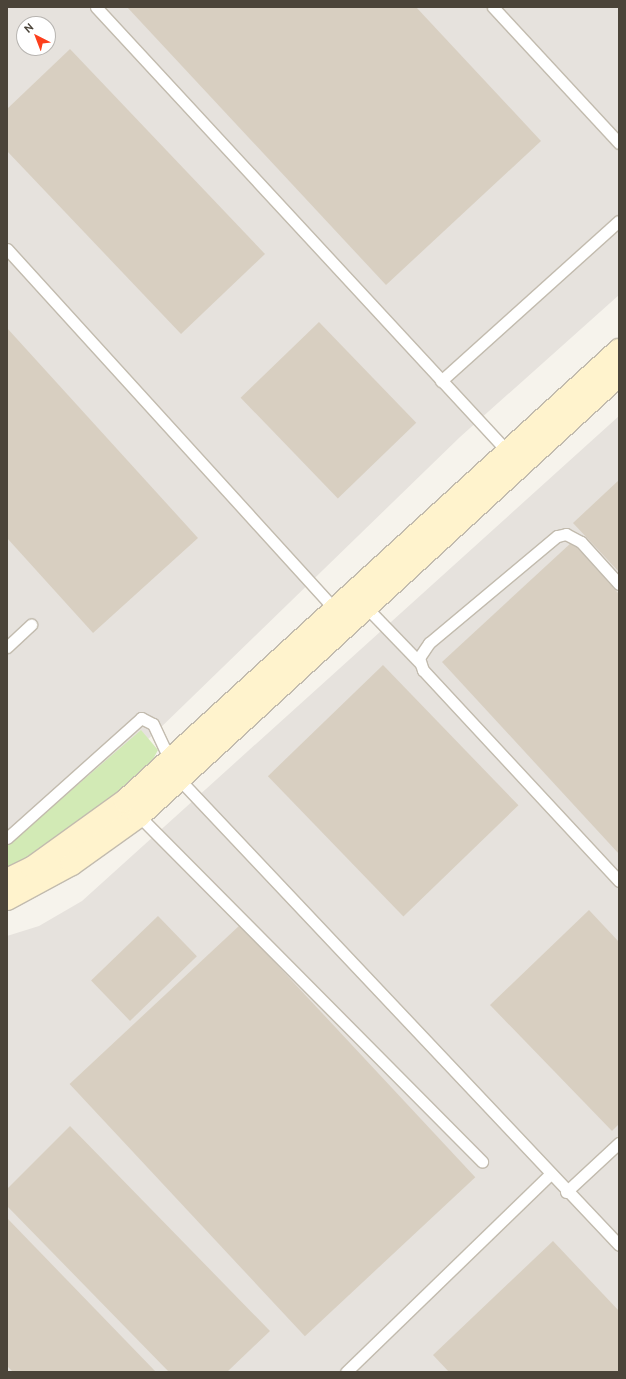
<!DOCTYPE html>
<style>
body{margin:0}
#map{position:relative;width:626px;height:1379px;overflow:hidden;background:#f6f3ec;font-family:Ubuntu,sans-serif}
div>[style]{position:absolute}
[style*='--x']{left:calc(var(--x)*1px);top:calc(var(--y)*1px);width:calc(var(--w)*1px);rotate:calc(var(--a)*1deg)}
.industrial>*{inset:0;background:#e6e2dd}
.green>*{inset:0;background:#d2eab5}
.building>*{inset:0;background:#d8cfc1;transform-origin:0 0}
.roads{filter:drop-shadow(1px 0 #c2bbae) drop-shadow(-1px 0 #c2bbae) drop-shadow(0 1px #c2bbae) drop-shadow(0 -1px #c2bbae)}
.service>*{height:11px;margin:-5.5px;padding:0 5.5px;transform-origin:5.5px;border-radius:5.5px;background:#fff}
.secondary>*{height:22px;margin:-11px;padding:0 11px;transform-origin:11px;border-radius:11px;background:#fff3cd}
span{translate:-50% -50%;white-space:nowrap;text-align:center;line-height:1.15;-webkit-text-stroke:4px #fff;paint-order:stroke}
.frame{position:absolute;inset:0;border:8px solid #4b4439;pointer-events:none}
.north{position:absolute;left:16px;top:16px;width:40px;height:40px;box-sizing:border-box;background:#fff;border:1px solid #b7b4b0;border-radius:50%;rotate:318deg;font-size:11px;font-weight:700;line-height:16px;text-align:center;color:#4b4439}
.north::after{content:'';display:block;margin:auto;width:14px;height:18px;background:#fc3f1d;clip-path:polygon(50% 0,100% 100%,50% 72%,0 100%)}
</style>
<div id="map">
<div class="industrial">
<i style="clip-path:polygon(evenodd,7px 7px,619px 7px,619px 295px,460px 437px,155px 733px,30px 844px,7px 854px,7px 7px,24px 24px,48px 24px,48px 48px,24px 48px,24px 24px)"></i>
<i style="clip-path:polygon(619px 416px,619px 1372px,7px 1372px,7px 936px,39px 926px,82px 901px)"></i>
</div>
<div class="green">
<i style="clip-path:polygon(141px 730px,158px 750px,142px 780px,7px 877px,7px 846px)"></i>
</div>
<div class="building">
<i style="clip-path:polygon(127px 7px,416px 7px,541px 141px,386px 285px)"></i>
<i style="clip-path:polygon(70px 49px,265px 254px,181px 334px,7px 151px,7px 109px)"></i>
<i style="left:319px;top:322px;width:140px;height:109px;rotate:46deg"></i>
<i style="clip-path:polygon(7px 328px,198px 538px,93px 633px,7px 538px)"></i>
<i style="clip-path:polygon(619px 480px,619px 572px,573px 523px)"></i>
<i style="clip-path:polygon(572px 542px,619px 594px,619px 854px,442px 662px)"></i>
<i style="left:383px;top:665px;width:195px;height:160px;rotate:46deg"></i>
<i style="clip-path:polygon(589px 910px,619px 942px,619px 1124px,612px 1131px,490px 1005px)"></i>
<i style="left:158px;top:916px;width:56px;height:93px;rotate:46deg"></i>
<i style="left:240px;top:925px;width:345px;height:233px;rotate:47deg"></i>
<i style="clip-path:polygon(70px 1126px,270px 1331px,227px 1372px,169px 1372px,7px 1206px,7px 1189px)"></i>
<i style="clip-path:polygon(7px 1218px,156px 1372px,13px 1372px,7px 1366px)"></i>
<i style="clip-path:polygon(553px 1241px,619px 1311px,619px 1372px,449px 1372px,433px 1355px)"></i>
</div>
<div class="roads">
<div class="service">
<i style="--x:96;--y:7;--w:605;--a:47.21"></i>
<i style="--x:493;--y:7;--w:185;--a:47.2"></i>
<i style="--x:7;--y:249;--w:486;--a:47.7"></i>
<i style="--x:441;--y:381;--w:239;--a:-42"></i>
<i style="--x:619;--y:584;--w:57;--a:-132.1"></i>
<i style="--x:581;--y:542;--w:17;--a:-152"></i>
<i style="--x:566;--y:534;--w:9;--a:167"></i>
<i style="--x:557;--y:536;--w:167;--a:140.1"></i>
<i style="--x:429;--y:643;--w:18;--a:124"></i>
<i style="--x:419;--y:658;--w:13;--a:72"></i>
<i style="--x:423;--y:670;--w:288;--a:47.1"></i>
<i style="--x:365;--y:606;--w:79;--a:46"></i>
<i style="--x:7;--y:647;--w:33;--a:-43"></i>
<i style="--x:178;--y:778;--w:642;--a:46.64"></i>
<i style="--x:139;--y:816;--w:487;--a:45.2"></i>
<i style="--x:7;--y:838;--w:180;--a:-41.8"></i>
<i style="--x:141;--y:718;--w:13;--a:27"></i>
<i style="--x:153;--y:724;--w:38;--a:65"></i>
<i style="--x:566;--y:1192;--w:72;--a:-42.8"></i>
<i style="--x:346;--y:1372;--w:283;--a:-44.1"></i>
</div>
<div class="secondary">
<i style="--x:7;--y:880;--w:28;--a:-26"></i>
<i style="--x:32;--y:868;--w:115;--a:-35.8"></i>
<i style="--x:125;--y:801;--w:669;--a:-42.39"></i>
<i style="--x:7;--y:899;--w:74;--a:-28.3"></i>
<i style="--x:72;--y:864;--w:82;--a:-35.6"></i>
<i style="--x:139;--y:816;--w:652;--a:-42.58"></i>
</div>
</div>
<div class="frame"></div>
<div class="north">N</div>
</div>
